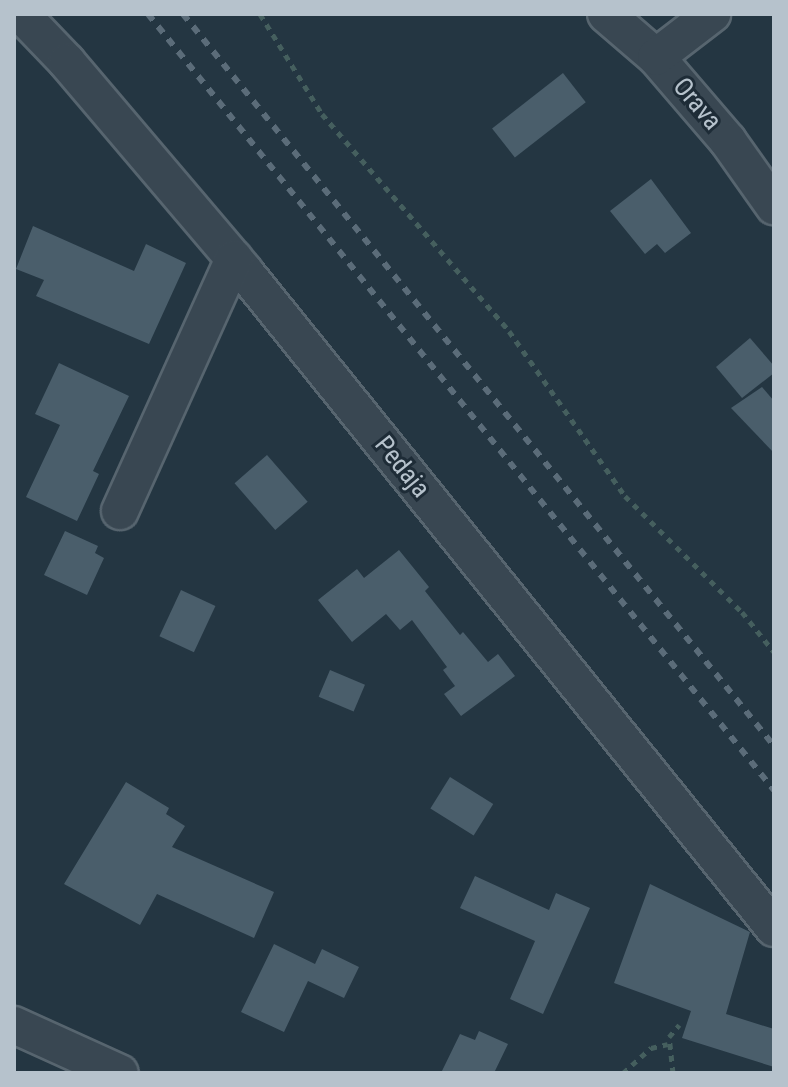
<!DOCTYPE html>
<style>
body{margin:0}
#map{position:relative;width:788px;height:1087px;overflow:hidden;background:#243642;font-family:"Roboto Condensed",sans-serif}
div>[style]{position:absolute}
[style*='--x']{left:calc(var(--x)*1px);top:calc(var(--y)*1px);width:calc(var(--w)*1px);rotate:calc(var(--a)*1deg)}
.building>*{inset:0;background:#4a5e6b;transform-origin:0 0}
.path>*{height:5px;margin-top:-2.5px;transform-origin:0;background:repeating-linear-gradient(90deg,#455f5e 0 6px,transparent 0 12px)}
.roads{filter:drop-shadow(2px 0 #57656f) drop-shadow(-2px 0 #57656f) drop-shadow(0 2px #57656f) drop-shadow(0 -2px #57656f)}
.minor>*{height:36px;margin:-18px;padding:0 18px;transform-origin:18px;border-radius:18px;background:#394752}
.rail>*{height:6px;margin-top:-3px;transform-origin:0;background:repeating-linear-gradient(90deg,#5b6c79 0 8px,transparent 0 16px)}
span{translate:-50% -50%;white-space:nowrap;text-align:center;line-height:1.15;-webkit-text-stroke:6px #1e2c37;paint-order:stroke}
.street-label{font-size:26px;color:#b6c2cc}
.frame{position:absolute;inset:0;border:16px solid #b6c2cc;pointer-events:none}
</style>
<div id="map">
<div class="building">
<i style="left:563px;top:73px;width:37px;height:90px;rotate:52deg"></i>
<i style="clip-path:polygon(651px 179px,691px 233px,665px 253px,657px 244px,645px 254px,610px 211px)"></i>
<i style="clip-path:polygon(33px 226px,134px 271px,146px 244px,186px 263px,149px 344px,36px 296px,44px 280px,16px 269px)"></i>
<i style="clip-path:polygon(750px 338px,774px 366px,774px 373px,742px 398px,716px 367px)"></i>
<i style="clip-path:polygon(59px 363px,129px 396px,93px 471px,99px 474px,77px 521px,26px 497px,60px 425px,35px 414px)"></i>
<i style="clip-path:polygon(762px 387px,774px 401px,774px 453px,731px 408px)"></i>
<i style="left:267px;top:455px;width:62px;height:43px;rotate:49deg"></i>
<i style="clip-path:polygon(65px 531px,98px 546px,95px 553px,104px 558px,87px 595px,44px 575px)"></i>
<i style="clip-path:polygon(399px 550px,429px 587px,425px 591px,460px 635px,463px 632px,488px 662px,498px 654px,515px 676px,461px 716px,444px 694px,455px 686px,443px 670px,447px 667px,412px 620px,400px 630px,386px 614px,352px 642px,318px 600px,357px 569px,364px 578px)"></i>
<i style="left:181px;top:590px;width:38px;height:51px;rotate:25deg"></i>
<i style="left:330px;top:670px;width:38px;height:29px;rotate:23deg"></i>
<i style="left:450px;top:777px;width:51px;height:37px;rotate:32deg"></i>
<i style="clip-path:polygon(126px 782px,169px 808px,166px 814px,185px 826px,172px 847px,274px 892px,254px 938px,157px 894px,140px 925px,64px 884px)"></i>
<i style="clip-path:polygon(475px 876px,549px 910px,556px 893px,590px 908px,543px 1014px,510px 999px,535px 941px,460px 908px)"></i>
<i style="clip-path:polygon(650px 884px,750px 932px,726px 1014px,774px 1029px,774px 1067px,682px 1038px,691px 1011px,614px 983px)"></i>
<i style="clip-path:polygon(274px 944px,315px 964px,322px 949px,359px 967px,344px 998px,308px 981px,284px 1032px,241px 1012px)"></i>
<i style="clip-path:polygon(479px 1031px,508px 1044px,494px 1073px,441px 1073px,460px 1034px,475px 1040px)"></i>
</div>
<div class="path">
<i style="--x:260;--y:14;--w:118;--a:58.2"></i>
<i style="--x:322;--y:114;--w:286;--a:49.2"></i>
<i style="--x:509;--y:331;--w:202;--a:54.9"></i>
<i style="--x:625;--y:496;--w:165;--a:44.8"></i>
<i style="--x:742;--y:612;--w:51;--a:51.3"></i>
<i style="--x:623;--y:1073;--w:38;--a:-42"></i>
<i style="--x:651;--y:1048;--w:17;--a:-13"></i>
<i style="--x:673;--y:1073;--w:36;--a:-96"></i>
<i style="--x:669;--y:1037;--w:16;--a:-50"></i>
</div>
<div class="roads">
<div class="minor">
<i style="--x:21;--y:14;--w:66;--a:46.2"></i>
<i style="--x:67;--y:62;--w:274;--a:49.7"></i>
<i style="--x:244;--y:271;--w:844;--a:51.11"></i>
<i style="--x:606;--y:14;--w:66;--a:40.7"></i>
<i style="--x:656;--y:57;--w:111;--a:49.4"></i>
<i style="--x:728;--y:141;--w:80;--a:54.7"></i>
<i style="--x:656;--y:57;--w:71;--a:-37.5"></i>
<i style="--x:120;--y:511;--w:277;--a:-65.7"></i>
<i style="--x:14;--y:1025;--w:116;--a:24.4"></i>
</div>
</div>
<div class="rail">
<i style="--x:148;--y:14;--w:997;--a:51.11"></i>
<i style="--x:183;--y:14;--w:941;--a:51.08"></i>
</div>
<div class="street-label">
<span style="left:697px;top:104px;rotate:50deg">Orava</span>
<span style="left:402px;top:467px;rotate:51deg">Pedaja</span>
</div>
<div class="frame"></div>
</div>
